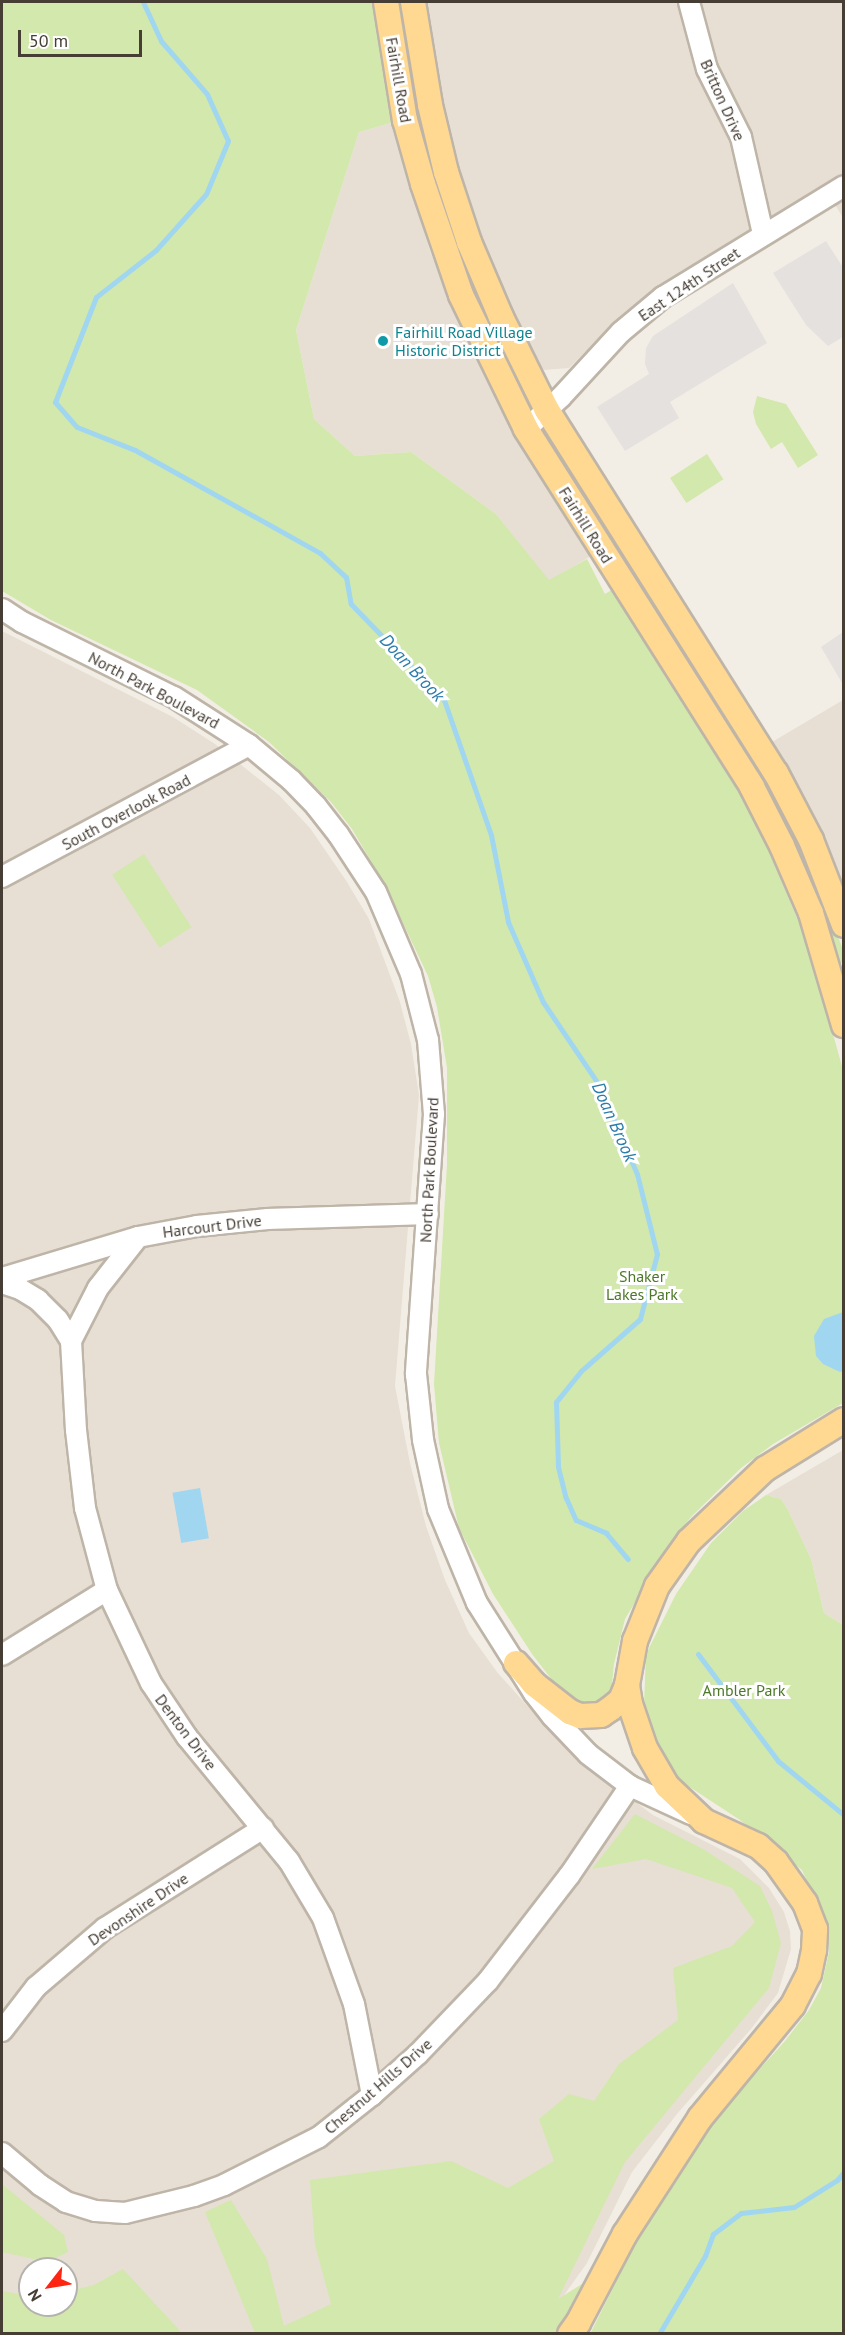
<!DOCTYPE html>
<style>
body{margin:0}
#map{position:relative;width:845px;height:2335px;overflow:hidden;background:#f3eee5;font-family:"PT Sans",sans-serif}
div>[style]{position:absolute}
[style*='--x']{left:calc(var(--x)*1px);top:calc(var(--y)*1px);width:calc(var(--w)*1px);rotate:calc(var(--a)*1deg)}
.residential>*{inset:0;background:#e7dfd3}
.green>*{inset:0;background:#d2e8ad;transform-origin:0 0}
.parking>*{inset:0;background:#e4e1de}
.water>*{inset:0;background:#a1d6f1;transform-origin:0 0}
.stream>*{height:5px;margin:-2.5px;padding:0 2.5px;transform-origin:2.5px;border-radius:2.5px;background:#a1d6f1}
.roads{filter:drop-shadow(2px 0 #beb5a8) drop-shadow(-2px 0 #beb5a8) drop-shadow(0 2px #beb5a8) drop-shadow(0 -2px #beb5a8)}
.minor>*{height:20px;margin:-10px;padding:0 10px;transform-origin:10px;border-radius:10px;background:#fff}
.major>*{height:24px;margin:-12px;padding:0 12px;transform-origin:12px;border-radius:12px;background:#ffd892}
.dots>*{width:16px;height:16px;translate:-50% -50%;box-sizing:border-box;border:3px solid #fff;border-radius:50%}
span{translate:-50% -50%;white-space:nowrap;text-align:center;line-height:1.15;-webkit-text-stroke:6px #fff;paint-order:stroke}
.street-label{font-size:16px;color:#463e35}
.culture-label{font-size:16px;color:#0d838f}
.left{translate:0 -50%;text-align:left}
.park-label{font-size:16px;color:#4c7828}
.water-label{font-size:18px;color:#2c7daa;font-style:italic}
.frame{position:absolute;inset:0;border:3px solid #463e35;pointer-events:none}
.north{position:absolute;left:18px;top:2257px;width:60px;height:60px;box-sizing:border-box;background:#fff;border:2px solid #b5b2ae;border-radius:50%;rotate:239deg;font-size:16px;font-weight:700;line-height:24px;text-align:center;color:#463e35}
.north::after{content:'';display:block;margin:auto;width:21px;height:27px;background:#fc2613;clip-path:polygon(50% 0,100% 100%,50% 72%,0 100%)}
.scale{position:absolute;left:18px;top:30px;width:124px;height:27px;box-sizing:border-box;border:3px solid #463e35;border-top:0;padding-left:8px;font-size:18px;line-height:21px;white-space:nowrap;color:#463e35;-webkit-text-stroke:4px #fff;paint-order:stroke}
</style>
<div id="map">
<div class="residential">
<i style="clip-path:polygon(424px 2px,843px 2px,843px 218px,824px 186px,667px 281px,626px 311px,569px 368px,544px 370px,530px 355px,483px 248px,444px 119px)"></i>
<i style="clip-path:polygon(391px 123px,430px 251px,456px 317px,501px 409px,591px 556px,549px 581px,496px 514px,411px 452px,355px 456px,314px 419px,296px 330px,359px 132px)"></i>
<i style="clip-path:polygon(evenodd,2px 631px,173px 717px,215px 744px,279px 795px,310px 828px,347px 882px,369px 919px,400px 1002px,411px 1044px,419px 1095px,395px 1386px,410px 1463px,426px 1526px,445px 1580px,469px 1633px,497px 1672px,549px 1730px,589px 1767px,653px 1815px,740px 1859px,769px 1888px,784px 1912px,790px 1931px,791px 1949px,778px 1993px,751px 2029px,677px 2114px,632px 2172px,587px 2263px,537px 2333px,2px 2333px,2px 631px,30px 2269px,66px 2269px,66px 2305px,30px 2305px,30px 2269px)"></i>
<i style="clip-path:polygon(843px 700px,843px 888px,772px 742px)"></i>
<i style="clip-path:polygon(843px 1450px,843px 1625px,824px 1613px,811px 1559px,788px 1510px,781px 1499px,766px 1495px)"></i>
</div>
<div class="green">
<i style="clip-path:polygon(2px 2px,372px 2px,391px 123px,359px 132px,296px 330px,314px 419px,355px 456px,411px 452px,496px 514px,549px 580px,587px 559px,605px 594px,613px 589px,755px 818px,808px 944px,843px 1070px,843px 1403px,773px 1444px,741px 1468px,691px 1517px,668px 1547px,625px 1619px,614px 1664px,611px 1694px,592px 1711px,563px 1694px,532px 1654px,493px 1594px,459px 1528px,439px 1443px,434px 1384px,447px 1164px,447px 1068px,437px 1007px,428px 976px,385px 885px,352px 829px,331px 802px,269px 742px,197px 690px,51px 620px,2px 591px)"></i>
<i style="clip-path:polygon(395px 2px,404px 2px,457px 235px,449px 238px,416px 120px)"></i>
<i style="clip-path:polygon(463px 255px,530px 400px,522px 398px,475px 299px,460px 257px)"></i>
<i style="clip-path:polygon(757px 396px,786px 404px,818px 455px,798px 468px,782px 442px,771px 449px,756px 424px,753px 412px)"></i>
<i style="left:551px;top:432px;width:396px;height:8px;rotate:58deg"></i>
<i style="left:707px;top:454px;width:30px;height:44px;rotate:57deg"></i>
<i style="clip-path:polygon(777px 791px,805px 847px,843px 950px,843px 962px,840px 963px,810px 880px,770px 796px)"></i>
<i style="left:144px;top:854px;width:87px;height:38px;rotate:57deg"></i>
<i style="clip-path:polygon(766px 1495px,781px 1499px,788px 1510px,811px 1559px,824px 1613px,843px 1625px,843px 2333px,590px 2334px,670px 2174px,723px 2110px,785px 2041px,809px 2010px,821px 1988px,829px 1952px,826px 1925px,802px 1870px,740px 1820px,682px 1782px,657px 1744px,644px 1705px,646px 1654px,676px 1594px,711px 1543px,743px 1511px)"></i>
<i style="clip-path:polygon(635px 1814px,703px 1849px,760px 1886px,772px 1911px,781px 1943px,769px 1988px,625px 2162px,558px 2299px,606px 2269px,570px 2333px,504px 2333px,522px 2321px,502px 2334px,255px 2333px,205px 2212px,231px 2200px,267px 2259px,284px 2326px,331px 2304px,315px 2245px,310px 2180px,451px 2161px,508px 2188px,554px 2161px,539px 2119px,569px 2094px,594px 2101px,619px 2064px,678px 2020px,673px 1968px,732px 1946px,755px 1922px,732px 1888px,694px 1875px,646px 1859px,592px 1869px)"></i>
<i style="clip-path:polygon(2px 2184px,64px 2235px,68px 2252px,47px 2262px,2px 2252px)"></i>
<i style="clip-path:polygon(123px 2269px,182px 2333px,7px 2334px,2px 2330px,2px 2291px,30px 2296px,30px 2305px,66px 2305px,66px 2292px,94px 2285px)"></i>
</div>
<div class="parking">
<i style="clip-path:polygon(826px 241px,844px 269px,843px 337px,828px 346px,806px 325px,773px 273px)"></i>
<i style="clip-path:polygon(733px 283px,767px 343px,670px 402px,679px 418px,625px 451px,597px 407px,649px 374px,645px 364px,646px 348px,653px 336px)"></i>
<i style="clip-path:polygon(843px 632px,844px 683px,842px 683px,821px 647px)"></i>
</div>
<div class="water">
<i style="clip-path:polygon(843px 1312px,843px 1371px,840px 1372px,823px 1364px,816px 1356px,814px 1336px,824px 1319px)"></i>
<i style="left:200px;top:1488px;width:51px;height:28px;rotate:80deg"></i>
</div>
<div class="stream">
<i style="--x:143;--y:2;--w:43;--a:65.2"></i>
<i style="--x:161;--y:41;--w:70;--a:49"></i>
<i style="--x:207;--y:94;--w:51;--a:65.9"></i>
<i style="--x:228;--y:141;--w:57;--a:112.5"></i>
<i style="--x:206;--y:194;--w:75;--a:131.8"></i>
<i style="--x:156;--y:250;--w:76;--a:141.9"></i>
<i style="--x:96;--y:297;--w:113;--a:111.3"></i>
<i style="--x:55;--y:402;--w:33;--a:49"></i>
<i style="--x:77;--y:427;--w:62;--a:21.6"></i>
<i style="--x:135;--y:450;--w:212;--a:29.1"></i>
<i style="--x:320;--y:553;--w:35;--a:43"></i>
<i style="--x:346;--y:577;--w:27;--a:80"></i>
<i style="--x:351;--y:604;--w:134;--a:45.9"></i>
<i style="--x:444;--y:700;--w:143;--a:70.8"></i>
<i style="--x:491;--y:835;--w:89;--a:78.9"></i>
<i style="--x:508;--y:922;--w:87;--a:66.4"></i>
<i style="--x:543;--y:1002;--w:100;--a:56"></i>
<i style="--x:599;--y:1085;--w:97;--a:66.9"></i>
<i style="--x:637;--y:1174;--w:82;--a:76"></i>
<i style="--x:657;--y:1254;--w:67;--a:104.7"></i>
<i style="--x:640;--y:1319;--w:79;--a:138.6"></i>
<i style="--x:581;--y:1371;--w:40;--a:129"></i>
<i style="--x:556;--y:1402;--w:65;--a:88.2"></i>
<i style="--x:558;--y:1467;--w:32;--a:76"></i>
<i style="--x:566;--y:1498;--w:24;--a:66"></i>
<i style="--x:576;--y:1520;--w:33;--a:23"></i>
<i style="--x:606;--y:1533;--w:34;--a:50"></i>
<i style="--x:698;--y:1654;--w:134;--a:53.2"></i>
<i style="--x:778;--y:1761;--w:85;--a:39.3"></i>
<i style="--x:659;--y:2334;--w:91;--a:-59.5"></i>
<i style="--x:705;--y:2256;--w:23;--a:-70"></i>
<i style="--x:713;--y:2234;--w:35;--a:-37"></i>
<i style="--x:741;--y:2213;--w:53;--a:-6.5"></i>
<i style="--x:794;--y:2207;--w:51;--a:-32.1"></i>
<i style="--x:837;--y:2180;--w:11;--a:-49"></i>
</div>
<div class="roads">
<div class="minor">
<i style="--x:689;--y:2;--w:69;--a:75"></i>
<i style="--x:707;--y:69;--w:76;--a:63.4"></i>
<i style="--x:741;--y:137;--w:99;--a:77.2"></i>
<i style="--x:526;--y:429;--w:47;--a:-42.4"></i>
<i style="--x:561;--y:397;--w:88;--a:-47.3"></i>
<i style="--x:621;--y:332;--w:55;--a:-39.8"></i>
<i style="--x:663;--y:297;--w:212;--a:-31.5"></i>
<i style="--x:2;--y:609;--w:24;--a:33"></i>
<i style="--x:22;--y:622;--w:169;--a:26.3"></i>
<i style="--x:174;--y:697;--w:89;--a:32.6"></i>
<i style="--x:249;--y:745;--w:55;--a:39.8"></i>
<i style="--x:291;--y:780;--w:36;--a:46"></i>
<i style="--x:316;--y:806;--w:36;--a:52"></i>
<i style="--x:338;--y:834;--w:69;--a:56.8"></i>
<i style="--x:376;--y:892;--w:89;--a:66.9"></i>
<i style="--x:411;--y:974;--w:68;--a:75.6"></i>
<i style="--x:428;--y:1040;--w:74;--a:85.4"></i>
<i style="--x:434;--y:1114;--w:261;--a:94"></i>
<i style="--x:416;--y:1374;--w:66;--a:83.9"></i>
<i style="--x:423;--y:1440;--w:71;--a:77.7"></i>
<i style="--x:438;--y:1509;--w:102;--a:67.5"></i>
<i style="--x:477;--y:1603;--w:107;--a:57.7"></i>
<i style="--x:534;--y:1693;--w:29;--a:52"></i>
<i style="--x:552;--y:1716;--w:52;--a:46.5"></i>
<i style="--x:588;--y:1754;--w:53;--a:37.3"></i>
<i style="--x:630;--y:1786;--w:67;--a:24.7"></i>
<i style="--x:2;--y:877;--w:280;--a:-28.1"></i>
<i style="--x:138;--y:1237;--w:65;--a:128.1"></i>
<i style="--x:98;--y:1288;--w:59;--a:117"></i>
<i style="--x:71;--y:1341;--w:89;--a:86.8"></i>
<i style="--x:76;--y:1430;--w:79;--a:83.4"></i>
<i style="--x:85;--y:1508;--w:85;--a:75"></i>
<i style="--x:107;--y:1590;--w:103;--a:64.7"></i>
<i style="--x:151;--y:1683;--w:65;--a:56.3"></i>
<i style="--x:187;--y:1737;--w:161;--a:50.6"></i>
<i style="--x:289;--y:1861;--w:66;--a:59.2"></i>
<i style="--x:323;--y:1918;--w:91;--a:70.2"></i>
<i style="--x:354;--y:2004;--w:93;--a:78.8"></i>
<i style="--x:2;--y:1278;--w:142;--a:-16.8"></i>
<i style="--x:138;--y:1237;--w:60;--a:-10.6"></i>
<i style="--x:197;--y:1226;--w:71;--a:-5.6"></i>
<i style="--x:268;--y:1219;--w:160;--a:-1.8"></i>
<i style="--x:2;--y:1283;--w:19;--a:18"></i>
<i style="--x:20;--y:1289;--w:21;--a:31"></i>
<i style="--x:38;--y:1300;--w:28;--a:45"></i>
<i style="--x:58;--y:1320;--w:25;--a:58"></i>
<i style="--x:2;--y:1655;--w:123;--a:-31.8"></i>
<i style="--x:2;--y:2031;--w:56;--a:-52.3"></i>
<i style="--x:36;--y:1987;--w:91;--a:-40.5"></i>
<i style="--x:105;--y:1928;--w:187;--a:-32.3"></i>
<i style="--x:2;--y:2153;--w:50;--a:40.1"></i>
<i style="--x:40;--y:2185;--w:31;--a:33"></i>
<i style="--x:66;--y:2202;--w:31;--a:17"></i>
<i style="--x:96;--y:2211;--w:29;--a:4"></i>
<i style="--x:125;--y:2213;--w:71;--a:-13.8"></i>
<i style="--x:194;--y:2196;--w:32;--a:-20"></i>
<i style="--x:224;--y:2185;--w:106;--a:-26.8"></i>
<i style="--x:319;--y:2137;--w:68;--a:-38.4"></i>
<i style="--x:372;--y:2095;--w:62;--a:-41.7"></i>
<i style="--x:418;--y:2054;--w:101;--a:-46.2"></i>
<i style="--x:488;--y:1981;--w:133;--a:-52.4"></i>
<i style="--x:569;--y:1876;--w:109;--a:-55.9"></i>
</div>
<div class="major">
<i style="--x:386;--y:2;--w:120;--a:80.9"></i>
<i style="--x:405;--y:120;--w:66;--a:74.3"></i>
<i style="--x:423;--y:184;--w:117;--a:71.1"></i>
<i style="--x:461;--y:295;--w:149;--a:64.1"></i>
<i style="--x:526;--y:429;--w:423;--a:57.7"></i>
<i style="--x:752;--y:787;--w:66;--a:63"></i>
<i style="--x:782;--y:846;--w:73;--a:66.6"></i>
<i style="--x:811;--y:913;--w:117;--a:73.6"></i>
<i style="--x:413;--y:2;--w:104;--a:80.6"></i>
<i style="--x:430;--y:105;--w:69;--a:76.6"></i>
<i style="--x:446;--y:172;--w:74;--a:71.8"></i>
<i style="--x:469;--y:242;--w:82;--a:66.9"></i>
<i style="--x:501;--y:317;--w:104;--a:63.7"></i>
<i style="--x:547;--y:410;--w:429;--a:57.8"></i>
<i style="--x:776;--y:773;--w:76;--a:62.4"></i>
<i style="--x:811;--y:840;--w:91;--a:68.8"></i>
<i style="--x:516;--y:1663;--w:28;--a:49"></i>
<i style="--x:534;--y:1684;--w:46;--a:37.9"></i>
<i style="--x:570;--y:1712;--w:11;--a:22"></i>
<i style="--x:580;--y:1716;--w:21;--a:-3"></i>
<i style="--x:601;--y:1715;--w:11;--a:-34"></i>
<i style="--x:610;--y:1709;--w:14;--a:-39"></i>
<i style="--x:621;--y:1700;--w:16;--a:-68"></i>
<i style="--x:570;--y:2334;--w:14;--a:-54"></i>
<i style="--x:578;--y:2323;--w:101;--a:-62.2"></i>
<i style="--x:625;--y:2234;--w:138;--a:-57.1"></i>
<i style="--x:700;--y:2118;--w:146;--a:-50.5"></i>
<i style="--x:793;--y:2005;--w:35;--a:-63"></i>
<i style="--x:809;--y:1974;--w:25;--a:-78"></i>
<i style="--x:814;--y:1950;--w:21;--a:-87"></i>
<i style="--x:815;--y:1929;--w:28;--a:-111"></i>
<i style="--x:805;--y:1903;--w:50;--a:-125.3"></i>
<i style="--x:776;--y:1862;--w:24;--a:-138"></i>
<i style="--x:758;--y:1846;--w:60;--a:-155.2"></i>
<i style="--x:704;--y:1821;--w:51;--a:-136.6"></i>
<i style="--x:667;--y:1786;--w:44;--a:-120.1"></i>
<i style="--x:645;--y:1748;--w:46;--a:-108.8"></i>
<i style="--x:630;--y:1704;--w:19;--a:-99"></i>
<i style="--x:627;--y:1685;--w:45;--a:-79.7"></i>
<i style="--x:635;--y:1641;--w:59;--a:-68.2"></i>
<i style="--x:657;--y:1586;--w:55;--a:-54.6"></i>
<i style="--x:689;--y:1541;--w:105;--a:-43.5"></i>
<i style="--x:765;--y:1469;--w:93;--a:-31.8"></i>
</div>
</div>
<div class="dots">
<i style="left:383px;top:341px;background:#0f9aa8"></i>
</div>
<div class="street-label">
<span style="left:399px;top:80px;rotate:80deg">Fairhill Road</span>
<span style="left:723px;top:100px;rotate:66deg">Britton Drive</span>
<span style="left:689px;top:284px;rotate:-34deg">East 124th Street</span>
<span style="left:586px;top:525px;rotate:58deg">Fairhill Road</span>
<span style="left:154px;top:690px;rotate:28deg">North Park Boulevard</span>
<span style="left:126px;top:812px;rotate:-28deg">South Overlook Road</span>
<span style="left:429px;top:1170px;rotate:-87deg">North Park Boulevard</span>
<span style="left:212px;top:1226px;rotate:-7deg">Harcourt Drive</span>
<span style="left:186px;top:1732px;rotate:53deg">Denton Drive</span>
<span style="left:138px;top:1909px;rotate:-34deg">Devonshire Drive</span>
<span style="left:378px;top:2086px;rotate:-41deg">Chestnut Hills Drive</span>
</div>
<div class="culture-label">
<span class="left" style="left:395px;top:341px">Fairhill Road Village<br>Historic District</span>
</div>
<div class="park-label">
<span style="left:642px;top:1285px">Shaker<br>Lakes Park</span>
<span style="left:744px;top:1690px">Ambler Park</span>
</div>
<div class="water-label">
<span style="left:412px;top:668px;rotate:47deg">Doan Brook</span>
<span style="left:614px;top:1122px;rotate:66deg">Doan Brook</span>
</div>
<div class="frame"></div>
<div class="north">N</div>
<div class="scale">50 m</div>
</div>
